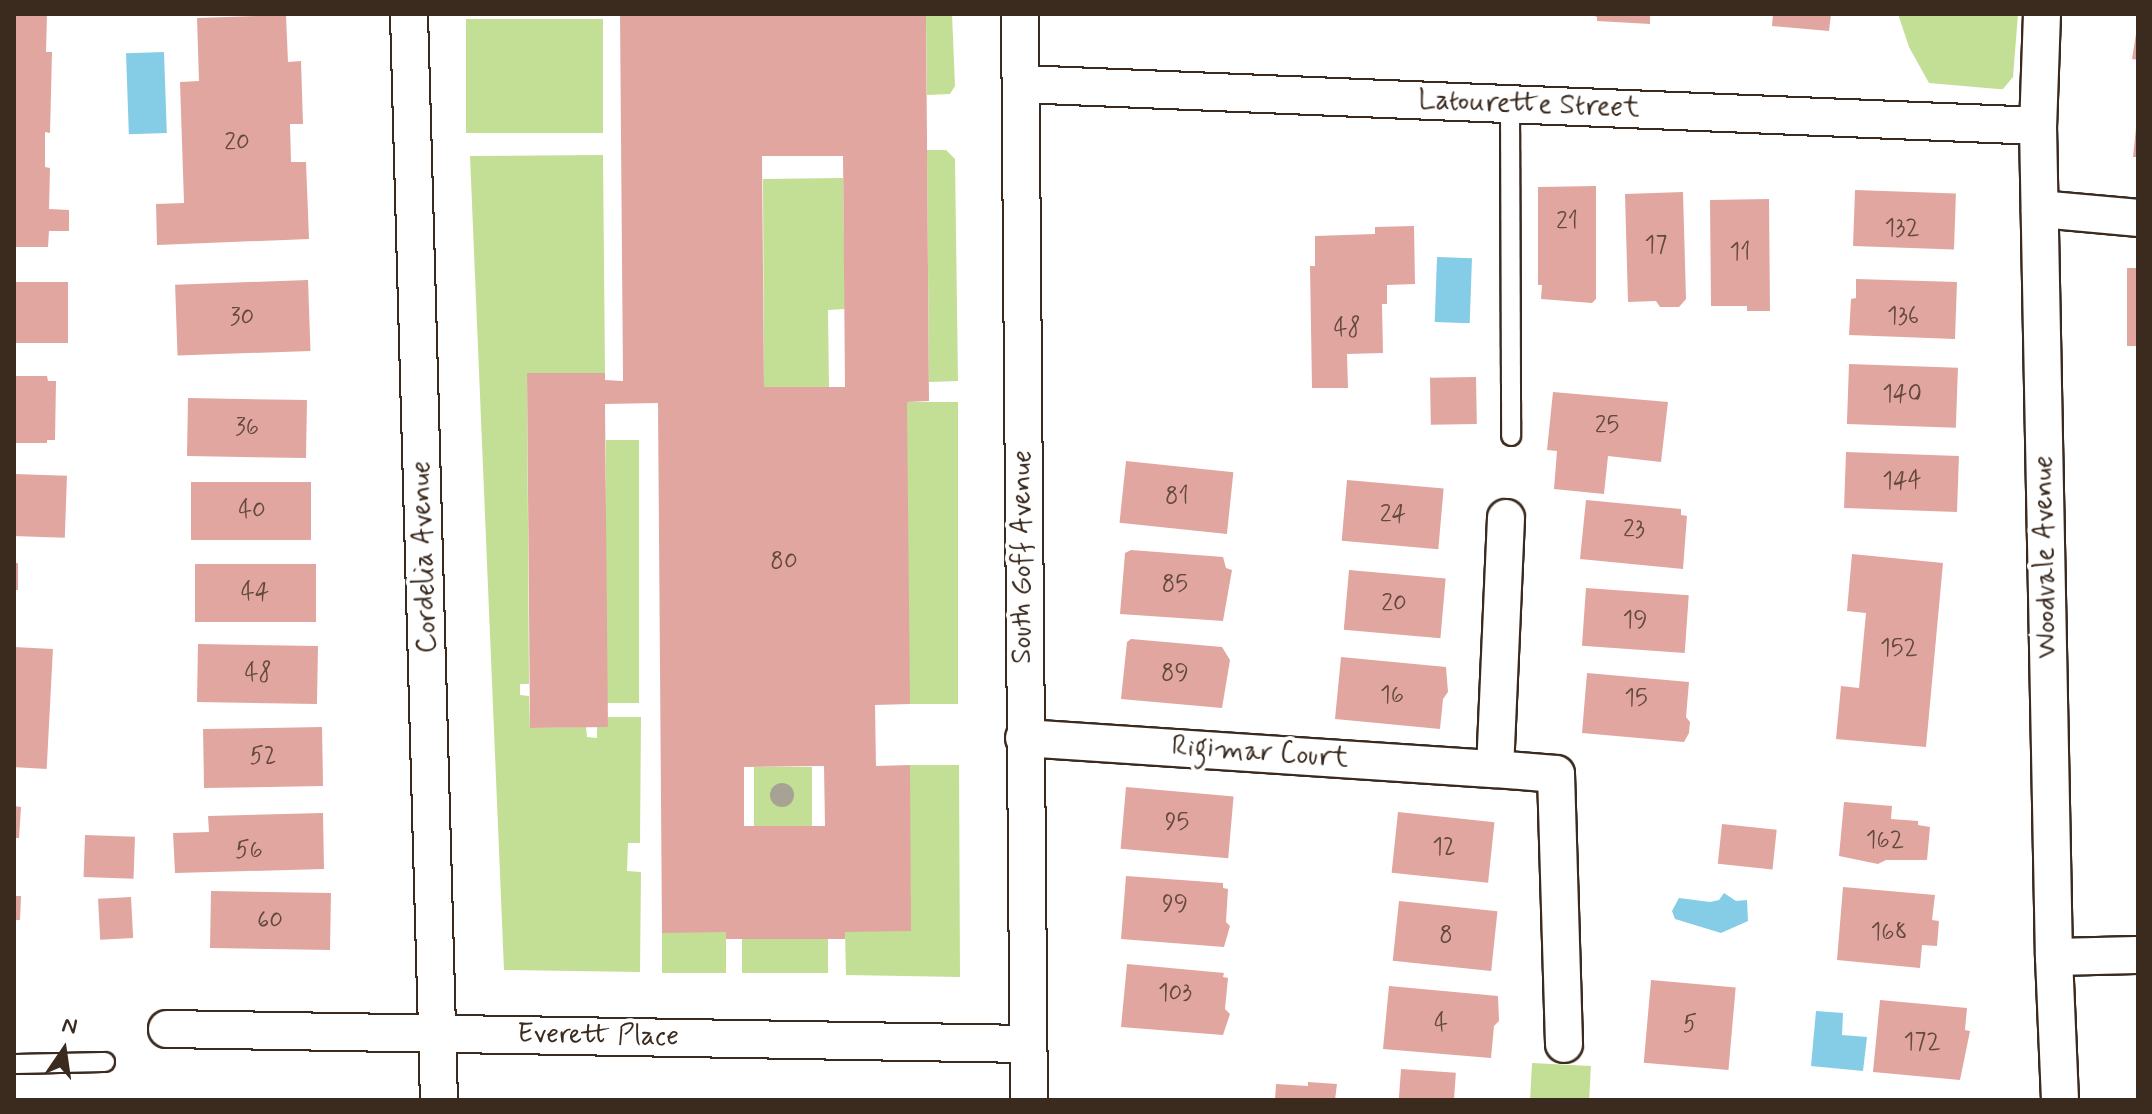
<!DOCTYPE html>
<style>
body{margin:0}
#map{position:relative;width:2152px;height:1114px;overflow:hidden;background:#fff;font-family:Mynerve,sans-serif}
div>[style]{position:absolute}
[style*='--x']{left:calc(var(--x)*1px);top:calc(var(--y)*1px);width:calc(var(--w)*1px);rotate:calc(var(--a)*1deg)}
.green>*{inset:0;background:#c3df96;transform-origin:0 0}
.water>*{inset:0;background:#85cde6;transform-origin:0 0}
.building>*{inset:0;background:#e1a6a0;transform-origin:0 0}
.roads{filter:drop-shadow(2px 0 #3b2a1e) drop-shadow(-2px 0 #3b2a1e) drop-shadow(0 2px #3b2a1e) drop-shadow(0 -2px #3b2a1e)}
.service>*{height:18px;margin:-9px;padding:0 9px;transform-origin:9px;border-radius:9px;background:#fff}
.minor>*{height:36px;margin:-18px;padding:0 18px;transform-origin:18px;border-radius:18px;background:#fff}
.trees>*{width:24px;height:24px;margin:-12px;border-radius:50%;background:#a6a394}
span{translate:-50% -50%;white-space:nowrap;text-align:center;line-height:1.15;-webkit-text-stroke:8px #fff;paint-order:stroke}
.number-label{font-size:24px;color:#64493e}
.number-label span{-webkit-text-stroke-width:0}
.street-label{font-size:28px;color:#3b2a1e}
.frame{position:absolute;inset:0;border:16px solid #3b2a1e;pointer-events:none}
.north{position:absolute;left:24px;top:1010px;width:80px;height:80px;-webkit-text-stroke:6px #fff;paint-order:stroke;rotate:13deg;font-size:22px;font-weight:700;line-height:32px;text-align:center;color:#3b2a1e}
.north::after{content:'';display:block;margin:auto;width:28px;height:36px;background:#3b2a1e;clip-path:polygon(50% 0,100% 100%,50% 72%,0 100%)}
</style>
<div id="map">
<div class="green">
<i style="clip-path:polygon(926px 14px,952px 14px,955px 86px,950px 94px,927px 95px)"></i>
<i style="clip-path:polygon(1898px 14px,2018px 14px,2013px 77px,2003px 89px,1998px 89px,1929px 83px,1909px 47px)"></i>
<i style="left:466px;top:19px;width:137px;height:114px"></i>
<i style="clip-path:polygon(927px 150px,946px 150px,955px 159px,958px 381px,929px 382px)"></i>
<i style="clip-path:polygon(603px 155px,605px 373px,527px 374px,529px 684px,520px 684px,520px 695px,529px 696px,530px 728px,586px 727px,587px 737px,597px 738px,597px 727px,608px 727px,608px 717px,641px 717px,640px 843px,628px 843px,627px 871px,641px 872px,640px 972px,504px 970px,470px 156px)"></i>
<i style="clip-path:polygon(843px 178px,845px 309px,828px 310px,829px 387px,764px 387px,763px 179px)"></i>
<i style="left:907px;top:402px;width:51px;height:302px"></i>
<i style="left:606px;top:440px;width:33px;height:263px"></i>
<i style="clip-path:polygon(910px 765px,959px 765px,960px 977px,846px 975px,845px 932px)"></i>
<i style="left:754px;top:767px;width:58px;height:59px"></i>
<i style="left:726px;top:932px;width:41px;height:64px;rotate:90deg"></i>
<i style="left:742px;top:939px;width:86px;height:34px"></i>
<i style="left:1532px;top:1063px;width:59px;height:37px;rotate:3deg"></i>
</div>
<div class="water">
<i style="left:164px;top:52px;width:81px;height:38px;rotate:88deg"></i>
<i style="left:1437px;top:257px;width:35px;height:65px;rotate:2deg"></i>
<i style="clip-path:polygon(1724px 893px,1736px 901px,1747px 900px,1748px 921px,1721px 933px,1675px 919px,1672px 911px,1679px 898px,1710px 902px,1719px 900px)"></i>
<i style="clip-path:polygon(1816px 1011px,1843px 1013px,1842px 1035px,1867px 1037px,1863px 1071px,1811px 1066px)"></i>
</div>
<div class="building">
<i style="clip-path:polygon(14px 14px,47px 14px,46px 52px,52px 52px,50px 133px,45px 132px,45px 167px,50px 168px,49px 209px,69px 210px,69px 231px,49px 231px,48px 247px,14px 247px)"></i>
<i style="clip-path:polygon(evenodd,620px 14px,926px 14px,929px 401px,907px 402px,910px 704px,875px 705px,876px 766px,910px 765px,911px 931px,845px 932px,845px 939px,726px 939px,726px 932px,662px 933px,658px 403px,605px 404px,608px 727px,530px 728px,527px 373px,605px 373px,605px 380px,623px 381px,620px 14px,762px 156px,843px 156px,845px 387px,764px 387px,762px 156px,620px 14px,824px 766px,825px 826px,744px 826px,744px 767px,824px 766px)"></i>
<i style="clip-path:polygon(1590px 14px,1650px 14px,1650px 24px,1597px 21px,1597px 17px)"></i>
<i style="clip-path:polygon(1773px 14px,1831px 14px,1829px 31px,1772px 26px)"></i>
<i style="clip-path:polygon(286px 15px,288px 62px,301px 61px,303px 124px,290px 124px,291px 162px,306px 162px,309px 239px,157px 245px,156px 204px,184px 203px,180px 82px,199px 81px,197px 18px)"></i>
<i style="clip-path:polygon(2136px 34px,2138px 34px,2138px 60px,2132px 59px)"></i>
<i style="clip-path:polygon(2136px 128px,2138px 128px,2138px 157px,2133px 157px)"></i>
<i style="clip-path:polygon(1596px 186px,1596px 299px,1592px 303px,1541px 299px,1542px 285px,1538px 285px,1538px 187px)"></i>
<i style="left:1855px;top:190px;width:101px;height:56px;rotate:2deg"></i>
<i style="clip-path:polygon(1683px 192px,1686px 299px,1679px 307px,1660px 307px,1656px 301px,1628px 302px,1625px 194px)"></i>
<i style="clip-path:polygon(1769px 199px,1770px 311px,1747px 311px,1747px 306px,1711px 306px,1710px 200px)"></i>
<i style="clip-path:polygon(1414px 226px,1415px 284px,1387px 285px,1387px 304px,1382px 304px,1383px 353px,1347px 354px,1348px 388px,1312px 388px,1310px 266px,1315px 266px,1315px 236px,1375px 234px,1375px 227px)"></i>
<i style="left:2127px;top:268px;width:11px;height:78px"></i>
<i style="clip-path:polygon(1856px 279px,1957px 282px,1955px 339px,1849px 335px,1851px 299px,1856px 298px)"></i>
<i style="left:308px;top:280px;width:71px;height:133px;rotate:88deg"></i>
<i style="left:14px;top:282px;width:54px;height:61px"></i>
<i style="left:1849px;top:364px;width:109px;height:60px;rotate:2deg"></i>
<i style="clip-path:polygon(14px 376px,47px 376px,48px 381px,56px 381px,55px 440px,47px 440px,47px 443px,14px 443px)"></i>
<i style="left:1476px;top:377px;width:47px;height:46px;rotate:89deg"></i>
<i style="clip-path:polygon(1553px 392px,1668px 402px,1661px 462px,1608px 456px,1604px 494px,1554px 489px,1557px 451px,1547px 450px)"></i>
<i style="left:188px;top:398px;width:119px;height:58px;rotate:1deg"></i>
<i style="left:1846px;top:452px;width:113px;height:56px;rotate:2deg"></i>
<i style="left:1126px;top:461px;width:108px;height:62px;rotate:6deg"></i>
<i style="left:14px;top:474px;width:53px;height:62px;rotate:2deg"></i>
<i style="left:1347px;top:480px;width:97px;height:61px;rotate:5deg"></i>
<i style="left:311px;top:482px;width:58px;height:120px;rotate:90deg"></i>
<i style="clip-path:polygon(1586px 500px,1681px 509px,1681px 515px,1687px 516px,1683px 569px,1580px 559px)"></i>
<i style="clip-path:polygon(1131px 550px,1223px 557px,1226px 568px,1232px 570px,1223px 621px,1120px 614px,1125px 553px)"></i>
<i style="clip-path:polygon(1852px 554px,1943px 563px,1926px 747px,1836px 739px,1841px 686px,1859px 688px,1866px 613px,1847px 611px)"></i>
<i style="left:14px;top:563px;width:4px;height:27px"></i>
<i style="left:195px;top:564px;width:121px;height:58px"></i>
<i style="left:1349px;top:570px;width:97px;height:60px;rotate:5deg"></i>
<i style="left:1586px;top:588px;width:103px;height:58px;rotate:4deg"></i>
<i style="clip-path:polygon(1131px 639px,1222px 647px,1230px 660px,1222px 708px,1121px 699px,1127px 642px)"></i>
<i style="left:198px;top:644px;width:120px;height:58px;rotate:1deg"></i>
<i style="left:14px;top:647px;width:39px;height:120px;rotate:3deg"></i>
<i style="clip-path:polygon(1341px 657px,1446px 667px,1448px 692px,1443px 699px,1440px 729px,1335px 719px)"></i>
<i style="clip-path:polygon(1587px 673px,1689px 682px,1686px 717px,1690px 722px,1689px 733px,1684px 742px,1582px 733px)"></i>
<i style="left:322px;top:727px;width:59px;height:119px;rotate:89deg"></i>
<i style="left:1126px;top:787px;width:108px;height:62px;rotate:5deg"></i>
<i style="clip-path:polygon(1844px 802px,1892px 806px,1891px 819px,1918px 821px,1918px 825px,1930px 827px,1927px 860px,1886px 860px,1878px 864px,1839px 856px)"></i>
<i style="clip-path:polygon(14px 806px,21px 807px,19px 838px,14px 838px)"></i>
<i style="left:1398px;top:812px;width:97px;height:61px;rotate:6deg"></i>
<i style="clip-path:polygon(323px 813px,324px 869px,175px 873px,173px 833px,209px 832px,208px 816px)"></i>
<i style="left:1722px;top:824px;width:55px;height:40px;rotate:6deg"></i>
<i style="left:85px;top:835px;width:50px;height:42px;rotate:2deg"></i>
<i style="clip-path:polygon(1126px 876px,1223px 883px,1223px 888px,1228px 889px,1226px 922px,1230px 926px,1224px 947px,1121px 939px)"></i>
<i style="clip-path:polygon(1843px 887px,1935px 895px,1932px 920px,1939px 921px,1937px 946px,1922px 945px,1920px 968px,1837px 960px)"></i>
<i style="left:211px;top:891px;width:120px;height:57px;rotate:1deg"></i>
<i style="clip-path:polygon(14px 896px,21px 896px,20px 920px,14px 920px)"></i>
<i style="left:131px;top:897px;width:41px;height:33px;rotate:87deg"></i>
<i style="left:1399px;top:901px;width:99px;height:60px;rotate:6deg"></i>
<i style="clip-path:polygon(1127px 964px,1224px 973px,1223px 977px,1228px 978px,1225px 1009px,1230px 1014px,1223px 1035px,1121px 1027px)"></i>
<i style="left:1651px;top:980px;width:85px;height:83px;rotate:5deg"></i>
<i style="clip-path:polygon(1389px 986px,1498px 996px,1499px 1021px,1494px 1026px,1491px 1058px,1383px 1049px)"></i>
<i style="clip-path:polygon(1880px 1000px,1967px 1008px,1965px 1030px,1970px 1031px,1960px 1080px,1873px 1072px)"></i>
<i style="left:1401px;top:1069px;width:55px;height:31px;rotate:4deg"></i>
<i style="clip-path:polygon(1308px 1082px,1337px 1084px,1335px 1100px,1275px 1100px,1276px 1084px,1308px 1086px)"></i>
</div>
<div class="roads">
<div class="service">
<i style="--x:1510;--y:104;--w:332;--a:89.8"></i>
<i style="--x:14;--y:1064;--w:91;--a:-1.3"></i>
</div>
<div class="minor">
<i style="--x:409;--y:14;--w:1086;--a:88.42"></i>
<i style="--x:1020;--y:14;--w:1086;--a:89.53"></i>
<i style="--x:2042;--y:14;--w:112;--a:92"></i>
<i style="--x:2038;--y:126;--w:831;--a:88.9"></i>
<i style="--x:2054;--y:957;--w:143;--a:87.6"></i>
<i style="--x:1021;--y:84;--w:1018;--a:2.36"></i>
<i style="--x:2040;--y:209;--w:98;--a:5.2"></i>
<i style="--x:1506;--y:518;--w:251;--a:92.5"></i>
<i style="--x:1495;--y:769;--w:61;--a:4.7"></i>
<i style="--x:1556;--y:774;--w:270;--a:88.3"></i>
<i style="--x:1024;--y:738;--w:472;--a:3.8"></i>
<i style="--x:2054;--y:957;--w:84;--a:-1.4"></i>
<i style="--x:167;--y:1029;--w:861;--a:1"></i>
</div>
</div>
<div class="trees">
<i style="left:782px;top:795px"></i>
</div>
<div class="number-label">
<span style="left:237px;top:143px">20</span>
<span style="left:1567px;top:222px">21</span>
<span style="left:1902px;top:229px">132</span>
<span style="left:1656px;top:246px">17</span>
<span style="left:1740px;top:253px">11</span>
<span style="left:1903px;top:317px">136</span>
<span style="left:242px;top:318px">30</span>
<span style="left:1347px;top:329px">48</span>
<span style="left:1902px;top:395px">140</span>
<span style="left:1607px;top:426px">25</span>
<span style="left:247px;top:428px">36</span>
<span style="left:1902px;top:482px">144</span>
<span style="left:1177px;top:497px">81</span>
<span style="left:252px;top:511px">40</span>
<span style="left:1393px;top:515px">24</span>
<span style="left:1634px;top:530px">23</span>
<span style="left:784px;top:562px">80</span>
<span style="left:1175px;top:585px">85</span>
<span style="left:255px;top:593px">44</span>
<span style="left:1394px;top:604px">20</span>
<span style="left:1635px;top:621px">19</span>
<span style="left:1899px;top:649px">152</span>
<span style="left:258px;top:674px">48</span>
<span style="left:1175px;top:674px">89</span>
<span style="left:1392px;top:696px">16</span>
<span style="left:1636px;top:699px">15</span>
<span style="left:263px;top:757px">52</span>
<span style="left:1177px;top:823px">95</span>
<span style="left:1885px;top:841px">162</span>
<span style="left:1444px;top:848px">12</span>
<span style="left:249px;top:851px">56</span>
<span style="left:1175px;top:905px">99</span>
<span style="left:270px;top:921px">60</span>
<span style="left:1889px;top:933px">168</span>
<span style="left:1446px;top:936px">8</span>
<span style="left:1175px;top:994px">103</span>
<span style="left:1441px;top:1024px">4</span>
<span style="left:1690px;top:1025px">5</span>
<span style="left:1922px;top:1043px">172</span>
</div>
<div class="street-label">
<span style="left:1529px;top:105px;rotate:2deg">Latourette Street</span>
<span style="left:425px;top:557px;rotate:-92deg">Cordelia Avenue</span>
<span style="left:1023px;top:557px;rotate:-90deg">South Goff Avenue</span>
<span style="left:2046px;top:557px;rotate:-91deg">Woodvale Avenue</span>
<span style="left:1260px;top:753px;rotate:4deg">Rigimar Court</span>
<span style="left:598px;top:1036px;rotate:1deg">Everett Place</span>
</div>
<div class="frame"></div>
<div class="north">N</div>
</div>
